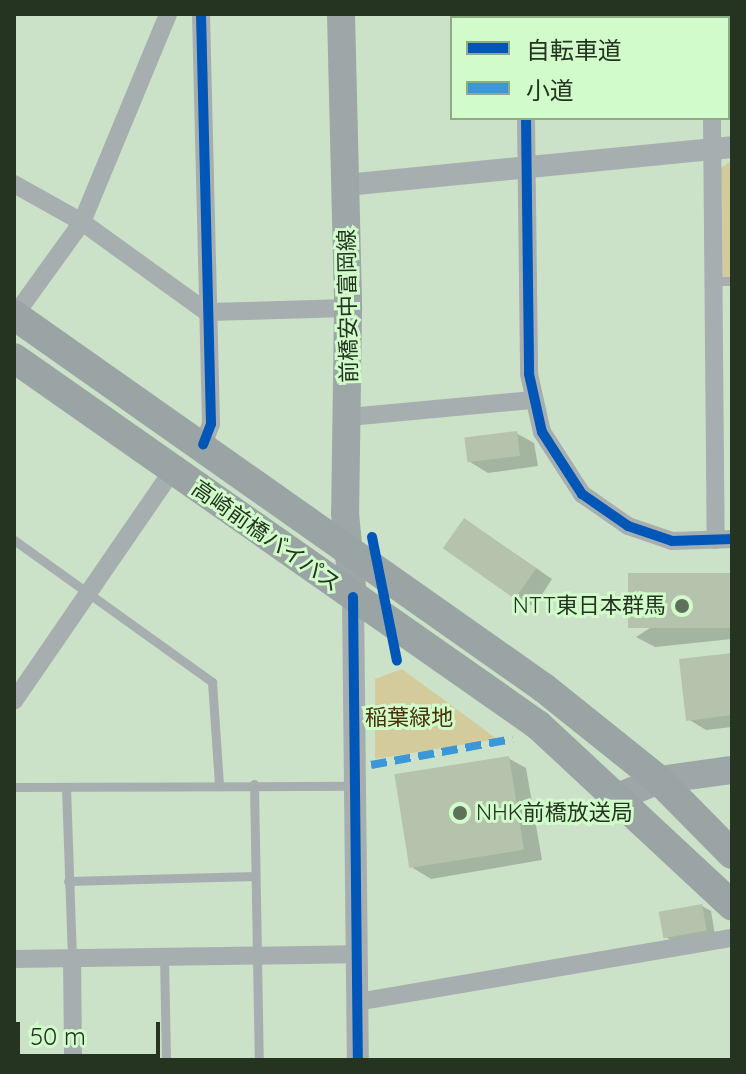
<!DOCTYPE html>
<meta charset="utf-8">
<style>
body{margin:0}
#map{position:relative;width:746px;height:1074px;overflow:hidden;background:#cce2c8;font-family:Quicksand,"Noto Sans JP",sans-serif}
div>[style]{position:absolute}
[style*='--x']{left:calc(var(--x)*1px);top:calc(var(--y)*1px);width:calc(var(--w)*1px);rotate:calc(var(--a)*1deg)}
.green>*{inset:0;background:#d4cb9d}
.shadow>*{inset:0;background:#0003}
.stream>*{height:6px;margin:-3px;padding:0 3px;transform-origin:3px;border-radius:3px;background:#c6a0ce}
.building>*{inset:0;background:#b6c3ac;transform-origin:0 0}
.service>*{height:9px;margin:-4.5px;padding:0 4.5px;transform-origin:4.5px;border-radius:4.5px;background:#a7aeb0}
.minor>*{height:18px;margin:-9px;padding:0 9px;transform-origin:9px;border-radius:9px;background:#a7aeb0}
.tertiary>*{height:22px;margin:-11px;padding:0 11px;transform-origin:11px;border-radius:11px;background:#a7aeb0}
.primary>*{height:28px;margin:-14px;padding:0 14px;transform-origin:14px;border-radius:14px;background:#9da7a7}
.trunk>*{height:30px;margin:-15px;padding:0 15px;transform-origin:15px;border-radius:15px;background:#9aa4a4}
.quiet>*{height:8px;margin-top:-4px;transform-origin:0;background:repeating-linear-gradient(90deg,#3b97d5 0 16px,transparent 0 24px)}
.cycleway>*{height:10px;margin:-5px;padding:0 5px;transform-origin:5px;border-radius:5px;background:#0057b8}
.dots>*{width:22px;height:22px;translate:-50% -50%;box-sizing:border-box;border:4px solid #d1fbca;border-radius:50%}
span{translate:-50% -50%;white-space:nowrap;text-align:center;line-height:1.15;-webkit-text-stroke:6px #d1fbca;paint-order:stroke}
.street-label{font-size:22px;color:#243421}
.poi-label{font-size:22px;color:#243421}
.right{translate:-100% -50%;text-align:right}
.left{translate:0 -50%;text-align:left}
.park-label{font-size:22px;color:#463206}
.frame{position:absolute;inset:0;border:16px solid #243421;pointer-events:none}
.legend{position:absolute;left:450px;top:16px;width:280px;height:104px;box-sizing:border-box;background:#d1fbca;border:2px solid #8cab86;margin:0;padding:10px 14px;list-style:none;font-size:24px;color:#243421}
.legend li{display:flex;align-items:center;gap:16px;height:40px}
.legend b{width:40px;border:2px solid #8cab86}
.scale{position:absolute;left:16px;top:1022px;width:144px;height:36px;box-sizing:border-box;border:4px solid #243421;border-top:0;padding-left:10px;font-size:24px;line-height:28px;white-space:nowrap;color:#243421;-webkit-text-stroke:6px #d1fbca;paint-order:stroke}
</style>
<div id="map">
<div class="green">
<i style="clip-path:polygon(732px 160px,732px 279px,725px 279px,717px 270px,717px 171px)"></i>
<i style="clip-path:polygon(402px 669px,497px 739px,375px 759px,375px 679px)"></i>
</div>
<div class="shadow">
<i style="clip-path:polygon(516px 433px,534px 443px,538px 466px,488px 473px,470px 462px)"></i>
<i style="clip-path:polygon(482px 531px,552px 579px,534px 607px,516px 596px)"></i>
<i style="clip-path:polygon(732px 575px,732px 639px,655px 647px,636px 637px)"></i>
<i style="clip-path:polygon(732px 655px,732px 727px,706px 730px,688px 719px)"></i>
<i style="clip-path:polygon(508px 758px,526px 768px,542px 860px,431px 879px,413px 868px)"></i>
<i style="clip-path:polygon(702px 906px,711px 911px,715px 935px,674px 942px,666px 937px)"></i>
</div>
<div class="stream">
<i style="--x:724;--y:14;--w:4;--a:90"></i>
<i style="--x:728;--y:52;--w:4;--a:14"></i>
</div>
<div class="building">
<i style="left:517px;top:431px;width:25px;height:53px;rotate:83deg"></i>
<i style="left:464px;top:518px;width:88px;height:37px;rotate:35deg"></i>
<i style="left:732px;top:573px;width:55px;height:104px;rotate:90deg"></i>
<i style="clip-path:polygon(732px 653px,732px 715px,686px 721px,679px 659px)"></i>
<i style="left:509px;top:756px;width:95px;height:116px;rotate:81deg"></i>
<i style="left:702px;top:904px;width:27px;height:44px;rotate:80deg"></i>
</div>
<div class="service">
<i style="--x:714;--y:281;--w:18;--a:0"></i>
<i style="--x:14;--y:540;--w:244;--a:35.6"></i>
<i style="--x:212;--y:682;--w:103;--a:86.1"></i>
<i style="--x:254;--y:784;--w:276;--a:89"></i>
<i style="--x:14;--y:787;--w:339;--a:-0.2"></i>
<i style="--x:66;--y:787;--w:171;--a:88"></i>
<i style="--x:68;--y:881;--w:187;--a:-1.5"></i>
<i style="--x:164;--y:956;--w:104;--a:88.9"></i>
</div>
<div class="minor">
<i style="--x:201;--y:14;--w:410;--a:88.6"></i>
<i style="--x:211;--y:424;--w:22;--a:111"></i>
<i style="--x:522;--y:14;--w:4;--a:90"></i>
<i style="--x:711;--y:14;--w:4;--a:76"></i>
<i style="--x:526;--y:118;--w:256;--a:89.3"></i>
<i style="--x:529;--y:374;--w:59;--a:77.4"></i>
<i style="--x:542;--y:432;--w:74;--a:57.2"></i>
<i style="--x:582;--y:494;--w:56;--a:34.8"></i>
<i style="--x:628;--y:526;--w:46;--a:18.8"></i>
<i style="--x:672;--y:541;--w:60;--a:-1.9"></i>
<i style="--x:712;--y:118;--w:422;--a:89.5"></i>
<i style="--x:14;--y:184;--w:78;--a:29.2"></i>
<i style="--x:82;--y:222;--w:154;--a:35.8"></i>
<i style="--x:207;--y:312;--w:141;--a:-1.6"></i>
<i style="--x:15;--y:315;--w:115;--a:-54.2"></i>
<i style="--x:82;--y:222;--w:225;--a:-67.5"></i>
<i style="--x:349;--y:417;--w:184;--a:-5.3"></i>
<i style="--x:14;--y:701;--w:279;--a:-55.5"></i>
<i style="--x:72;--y:958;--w:102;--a:89.4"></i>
<i style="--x:14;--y:959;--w:341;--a:-0.8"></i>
<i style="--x:357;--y:1002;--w:380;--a:-9.7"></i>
</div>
<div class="tertiary">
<i style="--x:346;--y:185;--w:388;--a:-5.6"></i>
<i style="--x:353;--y:597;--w:463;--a:89.4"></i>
</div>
<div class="primary">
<i style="--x:341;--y:14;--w:294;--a:88.6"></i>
<i style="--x:348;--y:308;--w:205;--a:90.8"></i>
<i style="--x:345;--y:513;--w:84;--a:84.6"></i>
<i style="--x:620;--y:796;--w:42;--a:-22.3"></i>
<i style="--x:659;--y:780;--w:74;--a:-7.8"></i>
</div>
<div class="trunk">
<i style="--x:14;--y:315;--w:648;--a:35.14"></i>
<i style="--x:544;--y:688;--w:147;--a:38.7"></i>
<i style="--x:659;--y:780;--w:104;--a:45.4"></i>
<i style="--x:14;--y:358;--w:640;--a:35.01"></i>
<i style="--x:538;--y:725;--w:265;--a:42.9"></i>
</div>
<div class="quiet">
<i style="--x:371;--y:765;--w:144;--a:-10.4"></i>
</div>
<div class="cycleway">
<i style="--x:201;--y:14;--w:410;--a:88.6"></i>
<i style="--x:211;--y:424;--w:22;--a:111"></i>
<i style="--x:526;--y:118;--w:256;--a:89.3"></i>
<i style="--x:529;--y:374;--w:59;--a:77.4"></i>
<i style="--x:542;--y:432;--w:74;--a:57.2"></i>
<i style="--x:582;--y:494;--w:56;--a:34.8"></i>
<i style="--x:628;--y:526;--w:46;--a:18.8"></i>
<i style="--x:672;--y:541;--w:60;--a:-1.9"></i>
<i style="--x:372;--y:537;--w:126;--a:78.6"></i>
<i style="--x:353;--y:597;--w:463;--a:89.4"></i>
</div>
<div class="dots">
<i style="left:682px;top:606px;background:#5f715b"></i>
<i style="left:460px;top:813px;background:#5f715b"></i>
</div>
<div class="street-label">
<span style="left:348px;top:306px;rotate:-91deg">前橋安中富岡線</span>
<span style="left:266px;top:536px;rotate:35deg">高崎前橋バイパス</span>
</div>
<div class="poi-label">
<span class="right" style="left:666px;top:606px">NTT東日本群馬</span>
<span class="left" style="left:476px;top:813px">NHK前橋放送局</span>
</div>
<div class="park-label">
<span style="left:409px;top:718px">稲葉緑地</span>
</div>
<div class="frame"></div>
<ul class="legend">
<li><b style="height:10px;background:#0057b8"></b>自転車道</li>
<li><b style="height:10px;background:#3b97d5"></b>小道</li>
</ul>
<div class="scale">50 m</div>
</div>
